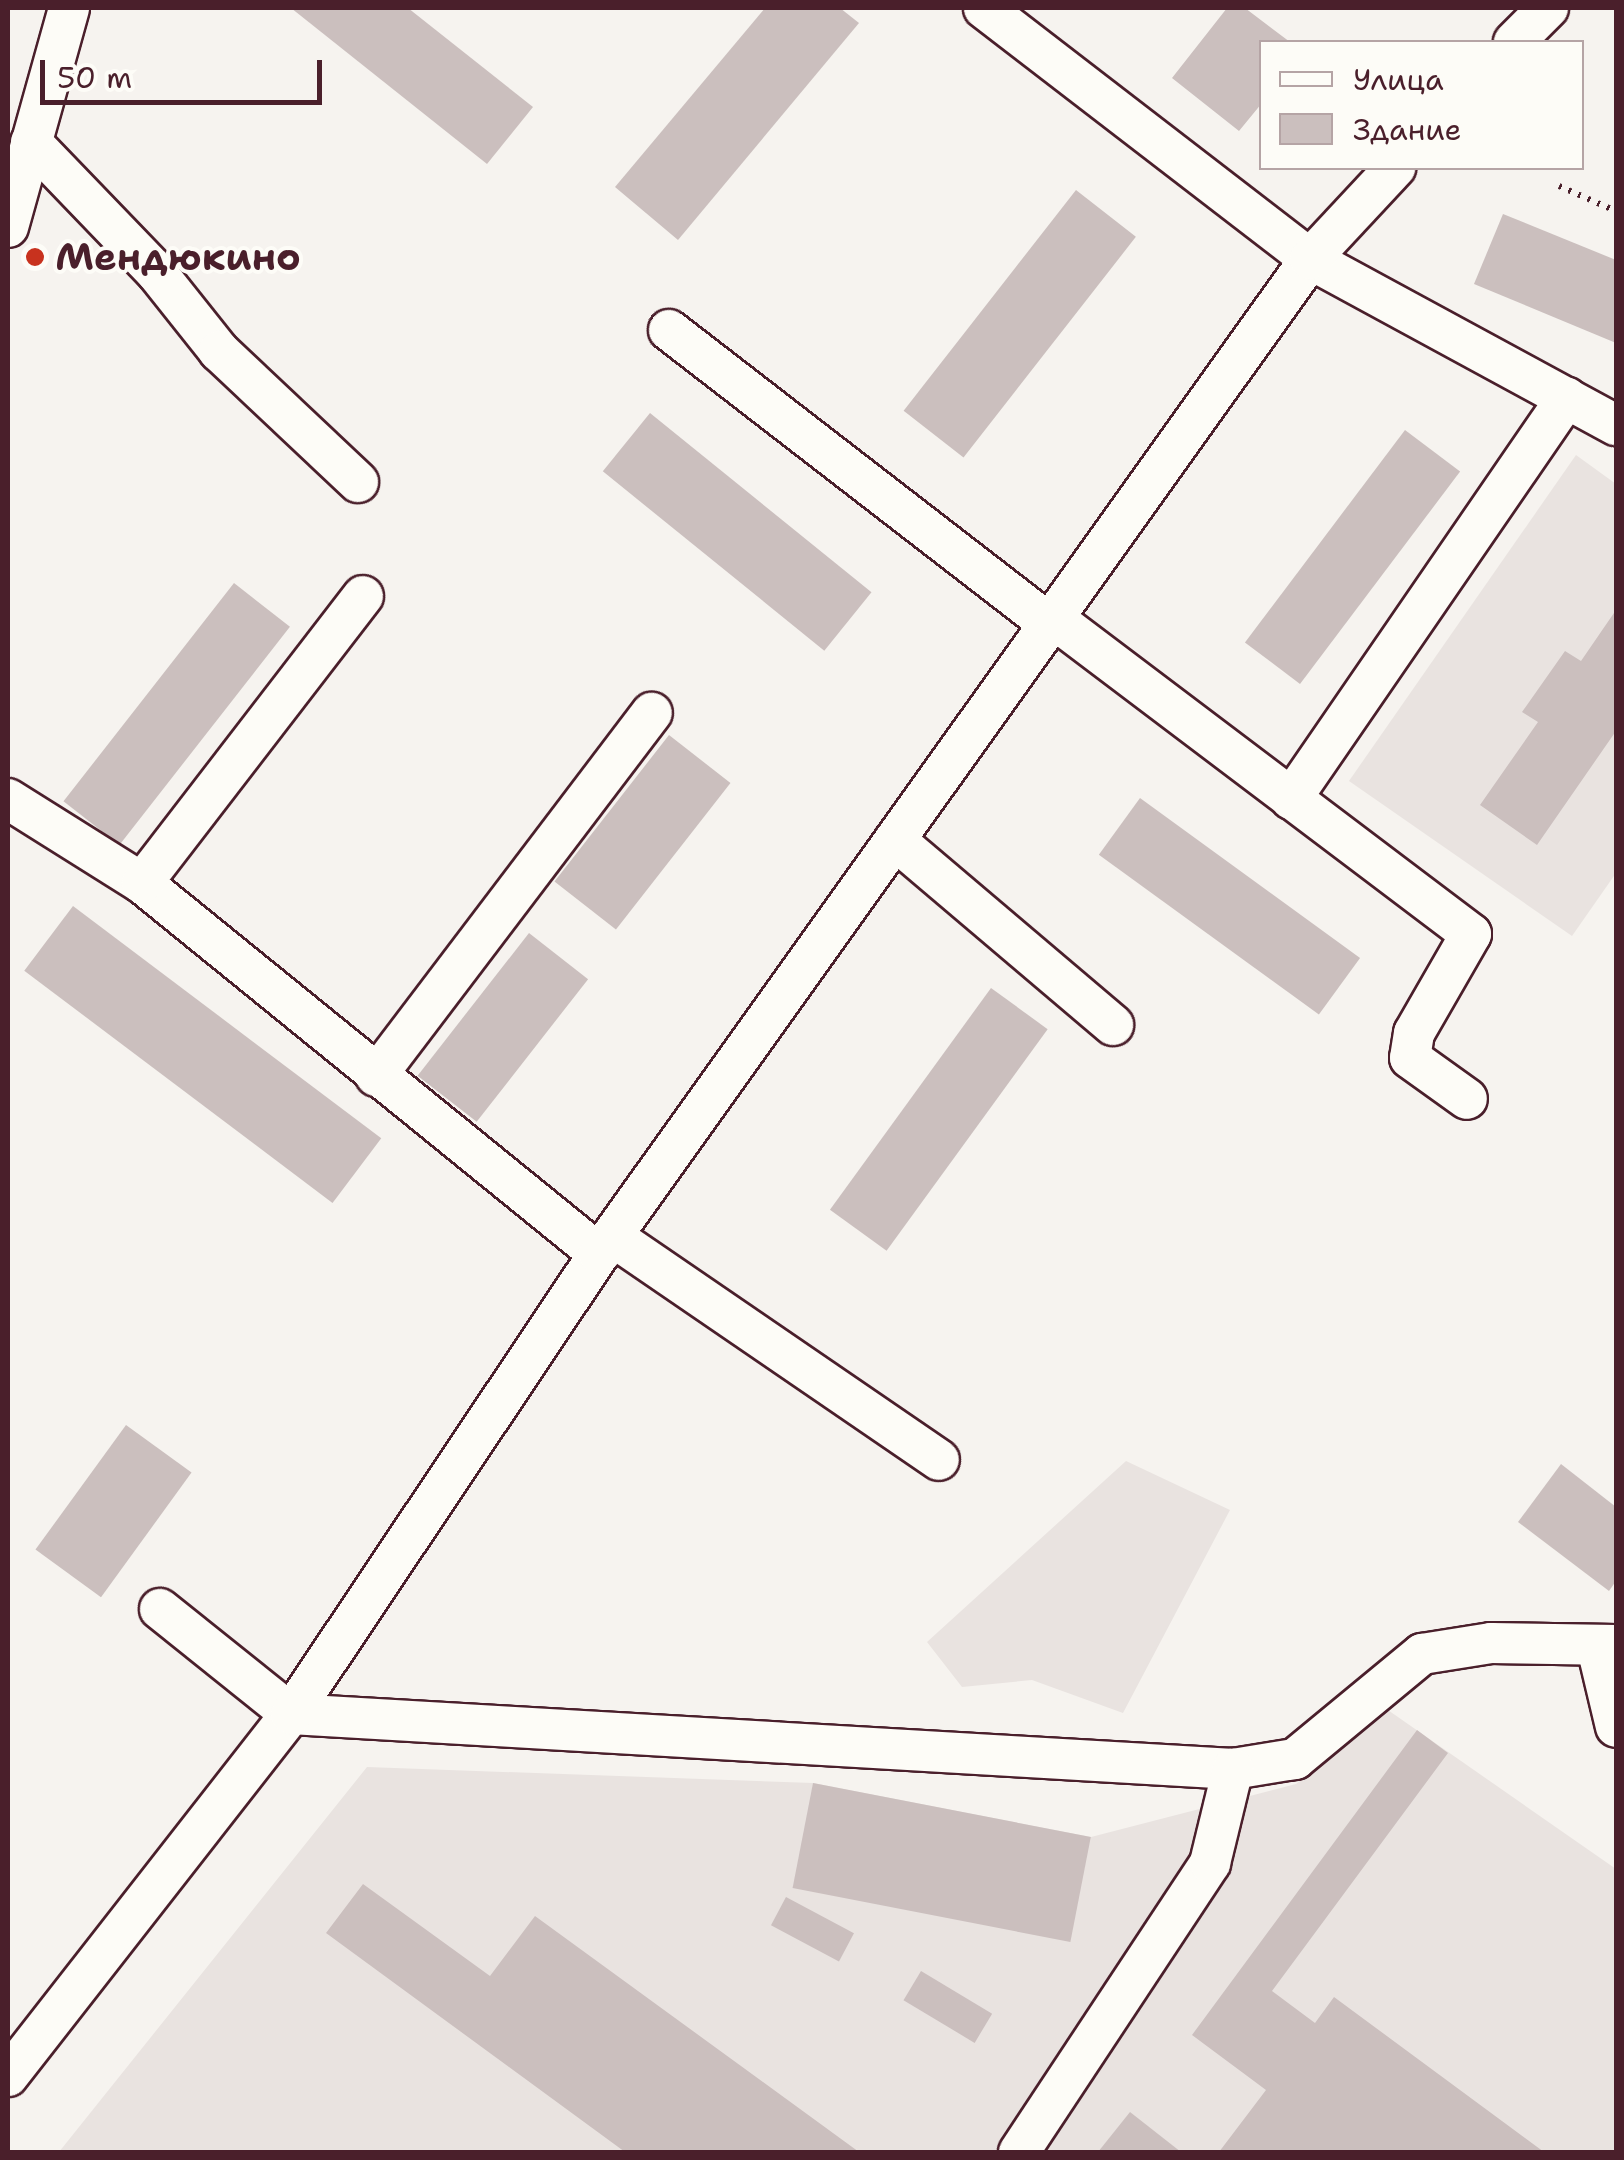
<!DOCTYPE html>
<meta charset="utf-8">
<style>
body{margin:0}
#map{position:relative;width:1624px;height:2160px;overflow:hidden;background:#f6f3ef;font-family:"Shantell Sans",sans-serif}
div>[style]{position:absolute}
[style*='--x']{left:calc(var(--x)*1px);top:calc(var(--y)*1px);width:calc(var(--w)*1px);rotate:calc(var(--a)*1deg)}
.built>*{inset:0;background:#e9e3e0}
.building>*{inset:0;background:#cbbfbe;transform-origin:0 0}
.path>*{height:6px;margin-top:-3px;transform-origin:0;background:repeating-linear-gradient(90deg,#4a1f2b 0 2.5px,transparent 0 10.5px)}
.roads{filter:drop-shadow(2px 0 #4a1f2b) drop-shadow(-2px 0 #4a1f2b) drop-shadow(0 2px #4a1f2b) drop-shadow(0 -2px #4a1f2b)}
.minor>*{height:40px;margin:-20px;padding:0 20px;transform-origin:20px;border-radius:20px;background:#fdfcf7}
.dots>*{width:28px;height:28px;translate:-50% -50%;box-sizing:border-box;border:5px solid #fdfcf7;border-radius:50%}
span{translate:-50% -50%;white-space:nowrap;text-align:center;line-height:1.15;-webkit-text-stroke:8px #fdfcf7;paint-order:stroke}
.poi-label{font-size:38px;color:#4a1f2b;font-weight:700}
.left{translate:0 -50%;text-align:left}
.frame{position:absolute;inset:0;border:10px solid #4a1f2b;pointer-events:none}
.legend{position:absolute;left:1259px;top:40px;width:325px;height:130px;box-sizing:border-box;background:#fdfcf7;border:2px solid #b5a4a5;margin:0;padding:12px 18px;list-style:none;font-size:30px;color:#4a1f2b}
.legend li{display:flex;align-items:center;gap:20px;height:50px}
.legend b{width:50px;border:2px solid #b5a4a5}
.scale{position:absolute;left:40px;top:60px;width:282px;height:45px;box-sizing:border-box;border:5px solid #4a1f2b;border-top:0;padding-left:12px;font-size:30px;line-height:35px;white-space:nowrap;color:#4a1f2b;-webkit-text-stroke:8px #fdfcf7;paint-order:stroke}
</style>
<div id="map">
<div class="built">
<i style="clip-path:polygon(1576px 455px,1616px 484px,1616px 873px,1572px 936px,1349px 781px)"></i>
<i style="clip-path:polygon(1126px 1461px,1230px 1510px,1123px 1713px,1032px 1680px,962px 1687px,927px 1642px)"></i>
<i style="clip-path:polygon(1385px 1708px,1616px 1869px,1616px 2152px,59px 2152px,367px 1767px,813px 1783px,1091px 1837px,1296px 1784px)"></i>
</div>
<div class="building">
<i style="clip-path:polygon(291px 8px,408px 8px,533px 107px,487px 164px)"></i>
<i style="clip-path:polygon(765px 8px,840px 8px,859px 23px,678px 240px,615px 187px)"></i>
<i style="clip-path:polygon(1227px 8px,1245px 8px,1290px 42px,1262px 42px,1262px 103px,1239px 131px,1172px 78px)"></i>
<i style="left:1076px;top:190px;width:76px;height:280px;rotate:38deg"></i>
<i style="clip-path:polygon(1503px 214px,1616px 260px,1616px 343px,1474px 284px)"></i>
<i style="left:650px;top:413px;width:285px;height:75px;rotate:39deg"></i>
<i style="left:1405px;top:430px;width:69px;height:266px;rotate:37deg"></i>
<i style="left:234px;top:583px;width:71px;height:277px;rotate:38deg"></i>
<i style="clip-path:polygon(1616px 610px,1616px 731px,1537px 845px,1480px 805px,1538px 722px,1522px 712px,1565px 651px,1581px 661px)"></i>
<i style="left:669px;top:735px;width:78px;height:186px;rotate:38deg"></i>
<i style="left:1140px;top:798px;width:272px;height:70px;rotate:36deg"></i>
<i style="left:73px;top:906px;width:386px;height:81px;rotate:37deg"></i>
<i style="left:529px;top:933px;width:75px;height:181px;rotate:38deg"></i>
<i style="left:991px;top:988px;width:70px;height:274px;rotate:36deg"></i>
<i style="left:126px;top:1425px;width:81px;height:154px;rotate:36deg"></i>
<i style="clip-path:polygon(1561px 1464px,1616px 1507px,1616px 1581px,1609px 1591px,1518px 1522px)"></i>
<i style="clip-path:polygon(1417px 1730px,1448px 1753px,1272px 1991px,1315px 2023px,1334px 1997px,1544px 2152px,1219px 2152px,1266px 2090px,1192px 2035px)"></i>
<i style="left:813px;top:1783px;width:283px;height:107px;rotate:11deg"></i>
<i style="clip-path:polygon(363px 1884px,490px 1976px,535px 1916px,859px 2152px,625px 2152px,326px 1933px)"></i>
<i style="left:786px;top:1897px;width:77px;height:32px;rotate:28deg"></i>
<i style="left:921px;top:1971px;width:83px;height:34px;rotate:31deg"></i>
<i style="clip-path:polygon(1130px 2112px,1181px 2152px,1098px 2152px)"></i>
</div>
<div class="path">
<i style="--x:1559;--y:186;--w:62;--a:23.7"></i>
</div>
<div class="roads">
<div class="minor">
<i style="--x:984;--y:8;--w:411;--a:37.6"></i>
<i style="--x:1310;--y:259;--w:348;--a:28.5"></i>
<i style="--x:1514;--y:42;--w:48;--a:-45"></i>
<i style="--x:31;--y:142;--w:182;--a:46.1"></i>
<i style="--x:157;--y:273;--w:100;--a:51.5"></i>
<i style="--x:219;--y:351;--w:191;--a:43.3"></i>
<i style="--x:8;--y:227;--w:227;--a:-74.4"></i>
<i style="--x:669;--y:330;--w:481;--a:37.7"></i>
<i style="--x:1053;--y:618;--w:524;--a:37.09"></i>
<i style="--x:1471;--y:934;--w:114;--a:119.9"></i>
<i style="--x:1414;--y:1033;--w:25;--a:99"></i>
<i style="--x:1410;--y:1058;--w:70;--a:35.7"></i>
<i style="--x:8;--y:799;--w:158;--a:32.1"></i>
<i style="--x:142;--y:883;--w:589;--a:39.07"></i>
<i style="--x:1291;--y:799;--w:487;--a:-55.5"></i>
<i style="--x:895;--y:840;--w:286;--a:40.3"></i>
<i style="--x:142;--y:883;--w:362;--a:-52.4"></i>
<i style="--x:376;--y:1076;--w:456;--a:-52.8"></i>
<i style="--x:612;--y:1236;--w:396;--a:34.4"></i>
<i style="--x:160;--y:1609;--w:168;--a:38.7"></i>
<i style="--x:291;--y:1714;--w:944;--a:3.34"></i>
<i style="--x:1233;--y:1769;--w:63;--a:-9.2"></i>
<i style="--x:1295;--y:1759;--w:165;--a:-39.6"></i>
<i style="--x:1422;--y:1654;--w:70;--a:-9.1"></i>
<i style="--x:1491;--y:1643;--w:125;--a:0.9"></i>
<i style="--x:1597;--y:1647;--w:82;--a:76.6"></i>
<i style="--x:8;--y:2076;--w:459;--a:-52"></i>
<i style="--x:291;--y:1714;--w:554;--a:-56.2"></i>
<i style="--x:599;--y:1254;--w:1223;--a:-54.45"></i>
<i style="--x:1310;--y:259;--w:125;--a:-47"></i>
<i style="--x:1019;--y:2152;--w:346;--a:-56.5"></i>
<i style="--x:1210;--y:1863;--w:97;--a:-76.3"></i>
</div>
</div>
<div class="dots">
<i style="left:35px;top:257px;background:#c8321e"></i>
</div>
<div class="poi-label">
<span class="left" style="left:55px;top:257px">Мендюкино</span>
</div>
<div class="frame"></div>
<ul class="legend">
<li><b style="height:12px;background:#fdfcf7"></b>Улица</li>
<li><b style="height:28px;background:#cbbfbe"></b>Здание</li>
</ul>
<div class="scale">50 m</div>
</div>
